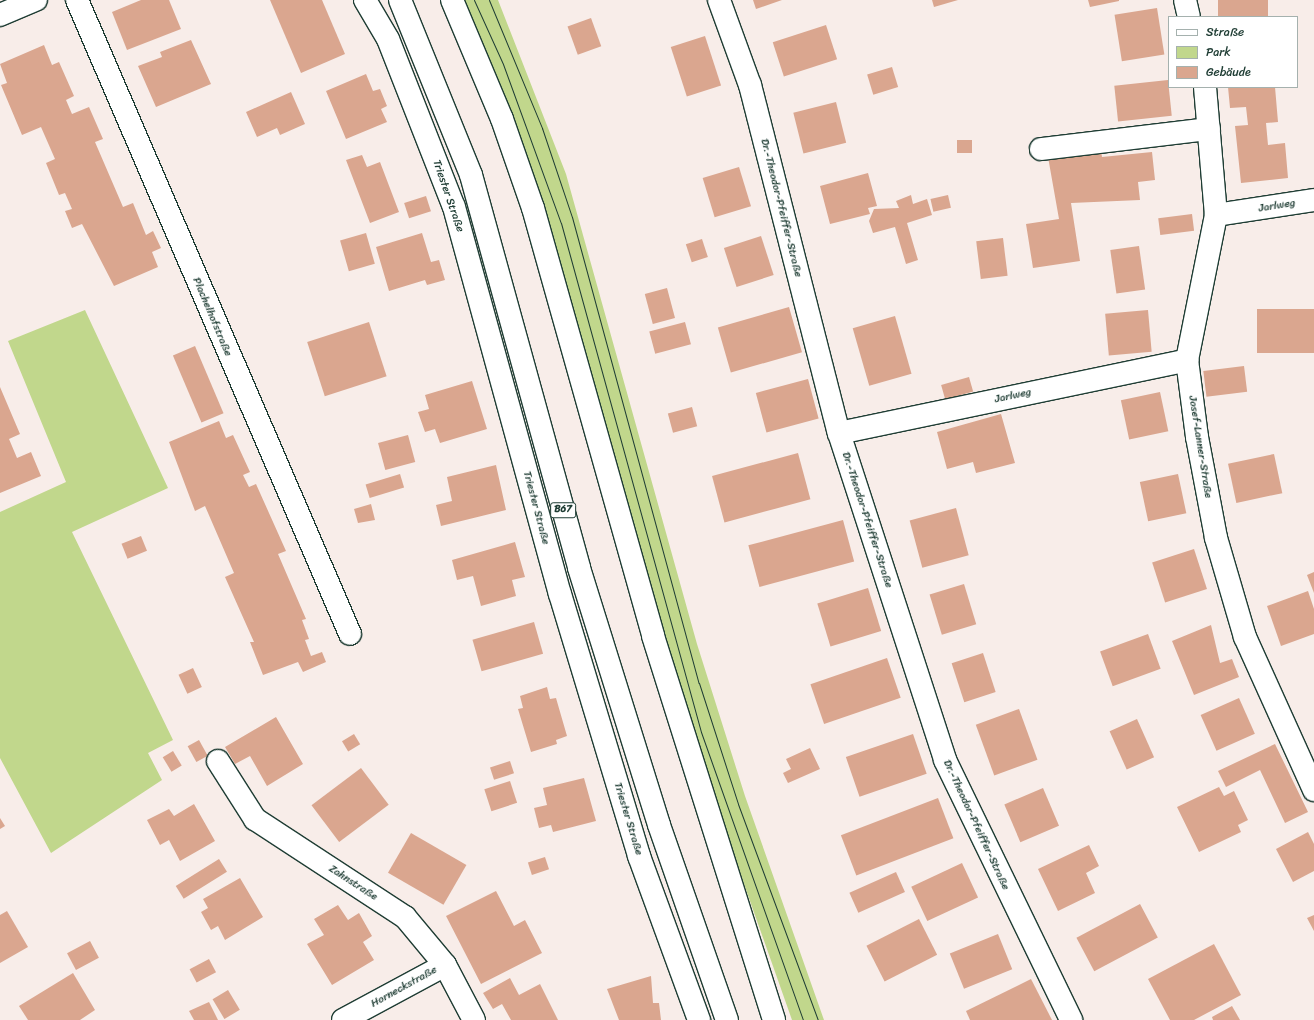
<!DOCTYPE html>
<meta charset="utf-8">
<style>
body{margin:0}
#map{position:relative;width:1314px;height:1020px;overflow:hidden;background:#f8ede9;font-family:Sriracha,sans-serif}
div>[style]{position:absolute}
[style*='--x']{left:calc(var(--x)*1px);top:calc(var(--y)*1px);width:calc(var(--w)*1px);rotate:calc(var(--a)*1deg)}
.green>*{inset:0;background:#c1d78c}
.building>*{inset:0;background:#daa68f;transform-origin:0 0}
.roads{filter:drop-shadow(1px 0 #1f3d34) drop-shadow(-1px 0 #1f3d34) drop-shadow(0 1px #1f3d34) drop-shadow(0 -1px #1f3d34)}
.minor>*{height:22px;margin:-11px;padding:0 11px;transform-origin:11px;border-radius:11px;background:#fff}
.major>*{height:22px;margin:-11px;padding:0 11px;transform-origin:11px;border-radius:11px;background:#fff}
.tram>*{height:1px;margin:-0.5px;padding:0 0.5px;transform-origin:0.5px;border-radius:0.5px;background:#1f3d34}
span{translate:-50% -50%;white-space:nowrap;text-align:center;line-height:1.15;-webkit-text-stroke:3px #fff;paint-order:stroke}
.shield-label span{padding:1px 3px;background:#fff;border:1px solid;border-radius:3px;-webkit-text-stroke-width:0}
.shield-label{font-size:10px;color:#1f3d34;font-weight:700}
.street-label{font-size:11px;color:#1f3d34}
.legend{position:absolute;left:1168px;top:16px;width:130px;height:72px;box-sizing:border-box;background:#fff;border:1px solid #a5b1ae;margin:0;padding:5px 7px;list-style:none;font-size:12px;color:#1f3d34}
.legend li{display:flex;align-items:center;gap:8px;height:20px}
.legend b{width:20px;border:1px solid #a5b1ae}
</style>
<div id="map">
<div class="green">
<i style="clip-path:polygon(462px 0,498px 0,566px 174px,697px 644px,745px 796px,824px 1020px,792px 1020px,715px 802px,668px 651px,538px 192px)"></i>
<i style="clip-path:polygon(85px 310px,168px 488px,72px 532px,173px 740px,148px 753px,162px 780px,51px 853px,0 758px,0 512px,66px 482px,8px 341px)"></i>
</div>
<div class="building">
<i style="clip-path:polygon(141px 0,169px 0,181px 29px,127px 50px,112px 12px)"></i>
<i style="clip-path:polygon(270px 0,322px 0,345px 54px,301px 73px)"></i>
<i style="clip-path:polygon(753px 0,782px 0,756px 9px)"></i>
<i style="clip-path:polygon(932px 0,958px 0,934px 7px)"></i>
<i style="clip-path:polygon(1088px 0,1119px 0,1119px 1px,1090px 7px)"></i>
<i style="left:1218px;top:0;width:50px;height:17px"></i>
<i style="left:1157px;top:8px;width:47px;height:43px;rotate:81deg"></i>
<i style="left:591px;top:18px;width:30px;height:25px;rotate:70deg"></i>
<i style="left:826px;top:25px;width:36px;height:56px;rotate:72deg"></i>
<i style="left:705px;top:36px;width:52px;height:36px;rotate:72deg"></i>
<i style="clip-path:polygon(191px 40px,211px 84px,156px 107px,138px 66px,162px 57px,160px 52px)"></i>
<i style="clip-path:polygon(44px 45px,52px 65px,59px 62px,74px 96px,66px 100px,72px 114px,89px 107px,103px 139px,95px 142px,123px 207px,133px 203px,146px 235px,153px 231px,161px 248px,152px 252px,158px 267px,114px 286px,82px 224px,72px 228px,65px 211px,72px 209px,65px 193px,59px 195px,46px 163px,55px 159px,41px 127px,22px 135px,1px 85px,7px 83px,0 64px)"></i>
<i style="left:892px;top:67px;width:21px;height:26px;rotate:73deg"></i>
<i style="clip-path:polygon(366px 74px,373px 91px,380px 89px,387px 106px,381px 109px,387px 122px,346px 139px,326px 91px)"></i>
<i style="left:1168px;top:80px;width:36px;height:54px;rotate:84deg"></i>
<i style="clip-path:polygon(1228px 87px,1275px 87px,1278px 122px,1266px 123px,1268px 145px,1285px 143px,1288px 178px,1241px 183px,1235px 126px,1248px 125px,1246px 107px,1230px 108px)"></i>
<i style="clip-path:polygon(291px 92px,305px 124px,280px 135px,277px 128px,257px 137px,246px 112px)"></i>
<i style="left:836px;top:102px;width:42px;height:44px;rotate:76deg"></i>
<i style="left:957px;top:140px;width:15px;height:13px"></i>
<i style="clip-path:polygon(1101px 150px,1102px 157px,1152px 152px,1155px 180px,1138px 182px,1140px 200px,1071px 203px,1080px 261px,1033px 268px,1026px 224px,1059px 219px,1048px 157px)"></i>
<i style="clip-path:polygon(362px 155px,367px 167px,380px 162px,399px 212px,370px 223px,346px 160px)"></i>
<i style="left:739px;top:167px;width:41px;height:38px;rotate:73deg"></i>
<i style="clip-path:polygon(868px 173px,877px 206px,868px 208px,870px 214px,830px 224px,820px 186px)"></i>
<i style="clip-path:polygon(911px 195px,913px 204px,927px 199px,932px 215px,907px 223px,918px 260px,906px 264px,895px 227px,873px 233px,869px 221px,874px 209px,899px 208px,896px 201px)"></i>
<i style="left:948px;top:195px;width:13px;height:18px;rotate:77deg"></i>
<i style="left:426px;top:196px;width:16px;height:23px;rotate:72deg"></i>
<i style="left:1192px;top:214px;width:17px;height:34px;rotate:83deg"></i>
<i style="left:366px;top:233px;width:32px;height:27px;rotate:74deg"></i>
<i style="clip-path:polygon(422px 233px,431px 262px,439px 260px,445px 280px,427px 285px,425px 280px,389px 291px,376px 247px)"></i>
<i style="left:761px;top:236px;width:41px;height:39px;rotate:72deg"></i>
<i style="left:1003px;top:238px;width:38px;height:27px;rotate:83deg"></i>
<i style="left:702px;top:239px;width:19px;height:17px;rotate:72deg"></i>
<i style="left:1139px;top:246px;width:44px;height:29px;rotate:82deg"></i>
<i style="left:667px;top:288px;width:31px;height:23px;rotate:75deg"></i>
<i style="left:789px;top:307px;width:47px;height:74px;rotate:74deg"></i>
<i style="left:1314px;top:309px;width:44px;height:57px;rotate:90deg"></i>
<i style="left:1148px;top:310px;width:42px;height:43px;rotate:85deg"></i>
<i style="left:895px;top:316px;width:60px;height:44px;rotate:74deg"></i>
<i style="left:369px;top:322px;width:57px;height:65px;rotate:72deg"></i>
<i style="left:685px;top:322px;width:23px;height:37px;rotate:75deg"></i>
<i style="left:195px;top:346px;width:73px;height:24px;rotate:67deg"></i>
<i style="left:1244px;top:366px;width:26px;height:41px;rotate:83deg"></i>
<i style="left:969px;top:377px;width:15px;height:29px;rotate:74deg"></i>
<i style="left:808px;top:379px;width:41px;height:54px;rotate:75deg"></i>
<i style="clip-path:polygon(472px 381px,487px 429px,440px 443px,435px 429px,425px 432px,418px 412px,429px 409px,425px 395px)"></i>
<i style="clip-path:polygon(0 387px,20px 434px,9px 439px,17px 458px,31px 452px,41px 476px,0 493px)"></i>
<i style="left:1160px;top:392px;width:40px;height:40px;rotate:78deg"></i>
<i style="left:692px;top:407px;width:20px;height:25px;rotate:75deg"></i>
<i style="clip-path:polygon(1001px 414px,1015px 463px,976px 473px,973px 462px,947px 469px,937px 432px)"></i>
<i style="clip-path:polygon(219px 421px,226px 438px,233px 435px,250px 472px,243px 475px,249px 487px,256px 484px,286px 551px,278px 554px,306px 619px,302px 620px,309px 639px,305px 640px,311px 656px,322px 652px,326px 662px,303px 672px,298px 662px,263px 675px,250px 642px,254px 642px,225px 577px,234px 573px,205px 506px,195px 511px,169px 442px)"></i>
<i style="left:408px;top:435px;width:28px;height:31px;rotate:75deg"></i>
<i style="left:798px;top:453px;width:48px;height:89px;rotate:75deg"></i>
<i style="left:1274px;top:454px;width:40px;height:47px;rotate:78deg"></i>
<i style="clip-path:polygon(496px 465px,506px 510px,441px 526px,436px 505px,452px 501px,447px 477px)"></i>
<i style="left:400px;top:474px;width:14px;height:36px;rotate:73deg"></i>
<i style="left:1178px;top:474px;width:40px;height:39px;rotate:78deg"></i>
<i style="clip-path:polygon(371px 504px,375px 520px,358px 523px,354px 509px)"></i>
<i style="left:956px;top:508px;width:49px;height:48px;rotate:75deg"></i>
<i style="left:843px;top:520px;width:43px;height:98px;rotate:75deg"></i>
<i style="left:141px;top:536px;width:16px;height:21px;rotate:68deg"></i>
<i style="clip-path:polygon(515px 542px,525px 577px,512px 580px,516px 596px,481px 606px,473px 576px,457px 580px,452px 560px)"></i>
<i style="left:1194px;top:549px;width:42px;height:44px;rotate:72deg"></i>
<i style="clip-path:polygon(1314px 572px,1314px 593px,1307px 575px)"></i>
<i style="left:964px;top:584px;width:42px;height:36px;rotate:73deg"></i>
<i style="left:868px;top:588px;width:45px;height:53px;rotate:73deg"></i>
<i style="clip-path:polygon(1308px 591px,1314px 609px,1314px 634px,1281px 646px,1267px 606px)"></i>
<i style="left:534px;top:622px;width:33px;height:64px;rotate:74deg"></i>
<i style="clip-path:polygon(1211px 625px,1220px 663px,1232px 659px,1239px 677px,1194px 695px,1172px 641px)"></i>
<i style="left:1148px;top:634px;width:37px;height:51px;rotate:70deg"></i>
<i style="left:983px;top:653px;width:41px;height:33px;rotate:72deg"></i>
<i style="left:887px;top:658px;width:42px;height:81px;rotate:71deg"></i>
<i style="left:193px;top:668px;width:21px;height:16px;rotate:65deg"></i>
<i style="clip-path:polygon(547px 687px,550px 699px,556px 698px,567px 736px,556px 740px,557px 744px,531px 752px,518px 709px,523px 708px,520px 696px)"></i>
<i style="left:1239px;top:698px;width:39px;height:42px;rotate:66deg"></i>
<i style="left:1019px;top:709px;width:54px;height:46px;rotate:70deg"></i>
<i style="clip-path:polygon(276px 717px,303px 764px,267px 786px,250px 756px,235px 764px,225px 747px)"></i>
<i style="left:1137px;top:719px;width:42px;height:30px;rotate:66deg"></i>
<i style="left:354px;top:734px;width:12px;height:14px;rotate:59deg"></i>
<i style="left:913px;top:734px;width:42px;height:71px;rotate:71deg"></i>
<i style="left:199px;top:740px;width:18px;height:13px;rotate:61deg"></i>
<i style="clip-path:polygon(1275px 744px,1308px 812px,1285px 823px,1260px 770px,1226px 787px,1218px 771px)"></i>
<i style="clip-path:polygon(810px 748px,820px 769px,788px 783px,783px 773px,791px 769px,786px 759px)"></i>
<i style="left:173px;top:751px;width:17px;height:12px;rotate:59deg"></i>
<i style="left:510px;top:761px;width:13px;height:21px;rotate:72deg"></i>
<i style="left:361px;top:768px;width:46px;height:62px;rotate:53deg"></i>
<i style="clip-path:polygon(584px 778px,596px 821px,553px 832px,551px 825px,539px 828px,534px 808px,547px 805px,543px 788px)"></i>
<i style="left:510px;top:781px;width:23px;height:27px;rotate:72deg"></i>
<i style="clip-path:polygon(1219px 787px,1224px 796px,1234px 791px,1248px 820px,1238px 825px,1241px 832px,1199px 852px,1177px 807px)"></i>
<i style="left:1043px;top:788px;width:41px;height:42px;rotate:67deg"></i>
<i style="left:938px;top:798px;width:43px;height:104px;rotate:69deg"></i>
<i style="clip-path:polygon(194px 804px,215px 841px,180px 861px,169px 840px,160px 845px,147px 820px,169px 809px,174px 816px)"></i>
<i style="clip-path:polygon(0 818px,5px 826px,0 829px)"></i>
<i style="clip-path:polygon(1308px 832px,1314px 844px,1314px 871px,1293px 882px,1276px 849px)"></i>
<i style="left:411px;top:833px;width:64px;height:46px;rotate:30deg"></i>
<i style="clip-path:polygon(1089px 845px,1099px 866px,1086px 873px,1095px 893px,1058px 911px,1038px 869px)"></i>
<i style="left:545px;top:857px;width:13px;height:18px;rotate:72deg"></i>
<i style="left:219px;top:859px;width:15px;height:51px;rotate:58deg"></i>
<i style="left:962px;top:863px;width:38px;height:56px;rotate:65deg"></i>
<i style="left:896px;top:872px;width:22px;height:51px;rotate:66deg"></i>
<i style="clip-path:polygon(240px 878px,263px 917px,225px 940px,218px 926px,211px 930px,201px 912px,208px 908px,203px 899px)"></i>
<i style="clip-path:polygon(496px 891px,514px 926px,525px 920px,542px 953px,481px 984px,446px 916px)"></i>
<i style="left:1140px;top:904px;width:38px;height:72px;rotate:62deg"></i>
<i style="clip-path:polygon(338px 905px,348px 920px,359px 913px,372px 936px,363px 942px,374px 960px,332px 985px,307px 944px,324px 935px,314px 919px)"></i>
<i style="clip-path:polygon(7px 911px,28px 947px,0 963px,0 915px)"></i>
<i style="clip-path:polygon(1314px 915px,1314px 931px,1307px 918px)"></i>
<i style="left:919px;top:919px;width:40px;height:59px;rotate:63deg"></i>
<i style="left:998px;top:934px;width:38px;height:52px;rotate:68deg"></i>
<i style="left:90px;top:941px;width:19px;height:26px;rotate:62deg"></i>
<i style="clip-path:polygon(1214px 944px,1241px 995px,1194px 1020px,1170px 1020px,1148px 979px)"></i>
<i style="left:209px;top:959px;width:15px;height:22px;rotate:62deg"></i>
<i style="clip-path:polygon(73px 973px,95px 1010px,80px 1020px,28px 1020px,19px 1006px)"></i>
<i style="clip-path:polygon(651px 976px,653px 1003px,659px 1003px,661px 1020px,619px 1020px,607px 989px)"></i>
<i style="clip-path:polygon(510px 978px,519px 995px,540px 984px,558px 1020px,511px 1020px,502px 1004px,493px 1009px,483px 993px)"></i>
<i style="clip-path:polygon(1031px 979px,1052px 1020px,970px 1020px,966px 1011px)"></i>
<i style="left:228px;top:990px;width:23px;height:18px;rotate:59deg"></i>
<i style="clip-path:polygon(209px 1002px,218px 1020px,194px 1020px,189px 1011px)"></i>
<i style="clip-path:polygon(1232px 1006px,1240px 1020px,1213px 1020px,1212px 1017px)"></i>
</div>
<div class="roads">
<div class="minor">
<i style="--x:77;--y:0;--w:690;--a:66.7"></i>
<i style="--x:365;--y:0;--w:45;--a:59.5"></i>
<i style="--x:388;--y:39;--w:180;--a:68.6"></i>
<i style="--x:454;--y:207;--w:401;--a:74.7"></i>
<i style="--x:560;--y:594;--w:274;--a:73.2"></i>
<i style="--x:639;--y:856;--w:175;--a:69.9"></i>
<i style="--x:719;--y:0;--w:90;--a:70"></i>
<i style="--x:750;--y:85;--w:359;--a:75.7"></i>
<i style="--x:839;--y:433;--w:344;--a:72"></i>
<i style="--x:945;--y:760;--w:289;--a:64.1"></i>
<i style="--x:1185;--y:0;--w:17;--a:77"></i>
<i style="--x:0;--y:15;--w:39;--a:-23"></i>
<i style="--x:1205;--y:87;--w:128;--a:85.1"></i>
<i style="--x:1216;--y:215;--w:148;--a:101.3"></i>
<i style="--x:1187;--y:360;--w:78;--a:82.6"></i>
<i style="--x:1197;--y:437;--w:103;--a:79.3"></i>
<i style="--x:1216;--y:538;--w:103;--a:73.7"></i>
<i style="--x:1245;--y:637;--w:168;--a:65.7"></i>
<i style="--x:1041;--y:149;--w:169;--a:-6.8"></i>
<i style="--x:1216;--y:215;--w:99;--a:-8.7"></i>
<i style="--x:839;--y:433;--w:356;--a:-11.8"></i>
<i style="--x:218;--y:761;--w:69;--a:57.5"></i>
<i style="--x:255;--y:819;--w:179;--a:33.2"></i>
<i style="--x:405;--y:917;--w:62;--a:50.2"></i>
<i style="--x:445;--y:965;--w:62;--a:62.2"></i>
<i style="--x:343;--y:1020;--w:116;--a:-28.3"></i>
</div>
<div class="major">
<i style="--x:400;--y:0;--w:189;--a:67.9"></i>
<i style="--x:471;--y:175;--w:408;--a:74.6"></i>
<i style="--x:579;--y:568;--w:269;--a:72.7"></i>
<i style="--x:659;--y:825;--w:207;--a:70.8"></i>
<i style="--x:452;--y:0;--w:129;--a:67.2"></i>
<i style="--x:502;--y:119;--w:94;--a:70.8"></i>
<i style="--x:533;--y:208;--w:445;--a:74.3"></i>
<i style="--x:653;--y:636;--w:403;--a:72.5"></i>
</div>
</div>
<div class="tram">
<i style="--x:474;--y:0;--w:70;--a:65.6"></i>
<i style="--x:503;--y:64;--w:169;--a:70"></i>
<i style="--x:561;--y:223;--w:528;--a:74.62"></i>
<i style="--x:701;--y:732;--w:306;--a:70.5"></i>
<i style="--x:489;--y:0;--w:139;--a:67.5"></i>
<i style="--x:542;--y:128;--w:94;--a:71.4"></i>
<i style="--x:572;--y:217;--w:483;--a:74.8"></i>
<i style="--x:699;--y:683;--w:127;--a:72.1"></i>
<i style="--x:738;--y:804;--w:230;--a:69.7"></i>
</div>
<div class="shield-label">
<span style="left:563px;top:510px">B67</span>
</div>
<div class="street-label">
<span style="left:448px;top:196px;rotate:71deg">Triester Straße</span>
<span style="left:1277px;top:206px;rotate:-9deg">Jarlweg</span>
<span style="left:781px;top:208px;rotate:76deg">Dr.-Theodor-Pfeiffer-Straße</span>
<span style="left:212px;top:317px;rotate:67deg">Plachelhofstraße</span>
<span style="left:1013px;top:396px;rotate:-12deg">Jarlweg</span>
<span style="left:1200px;top:447px;rotate:81deg">Josef-Lanner-Straße</span>
<span style="left:536px;top:508px;rotate:75deg">Triester Straße</span>
<span style="left:867px;top:520px;rotate:72deg">Dr.-Theodor-Pfeiffer-Straße</span>
<span style="left:628px;top:819px;rotate:73deg">Triester Straße</span>
<span style="left:976px;top:825px;rotate:65deg">Dr.-Theodor-Pfeiffer-Straße</span>
<span style="left:353px;top:883px;rotate:33deg">Zahnstraße</span>
<span style="left:404px;top:987px;rotate:-29deg">Horneckstraße</span>
</div>
<ul class="legend">
<li><b style="height:5px;background:#fff"></b>Straße</li>
<li><b style="height:11px;background:#c1d78c"></b>Park</li>
<li><b style="height:11px;background:#daa68f"></b>Gebäude</li>
</ul>
</div>
